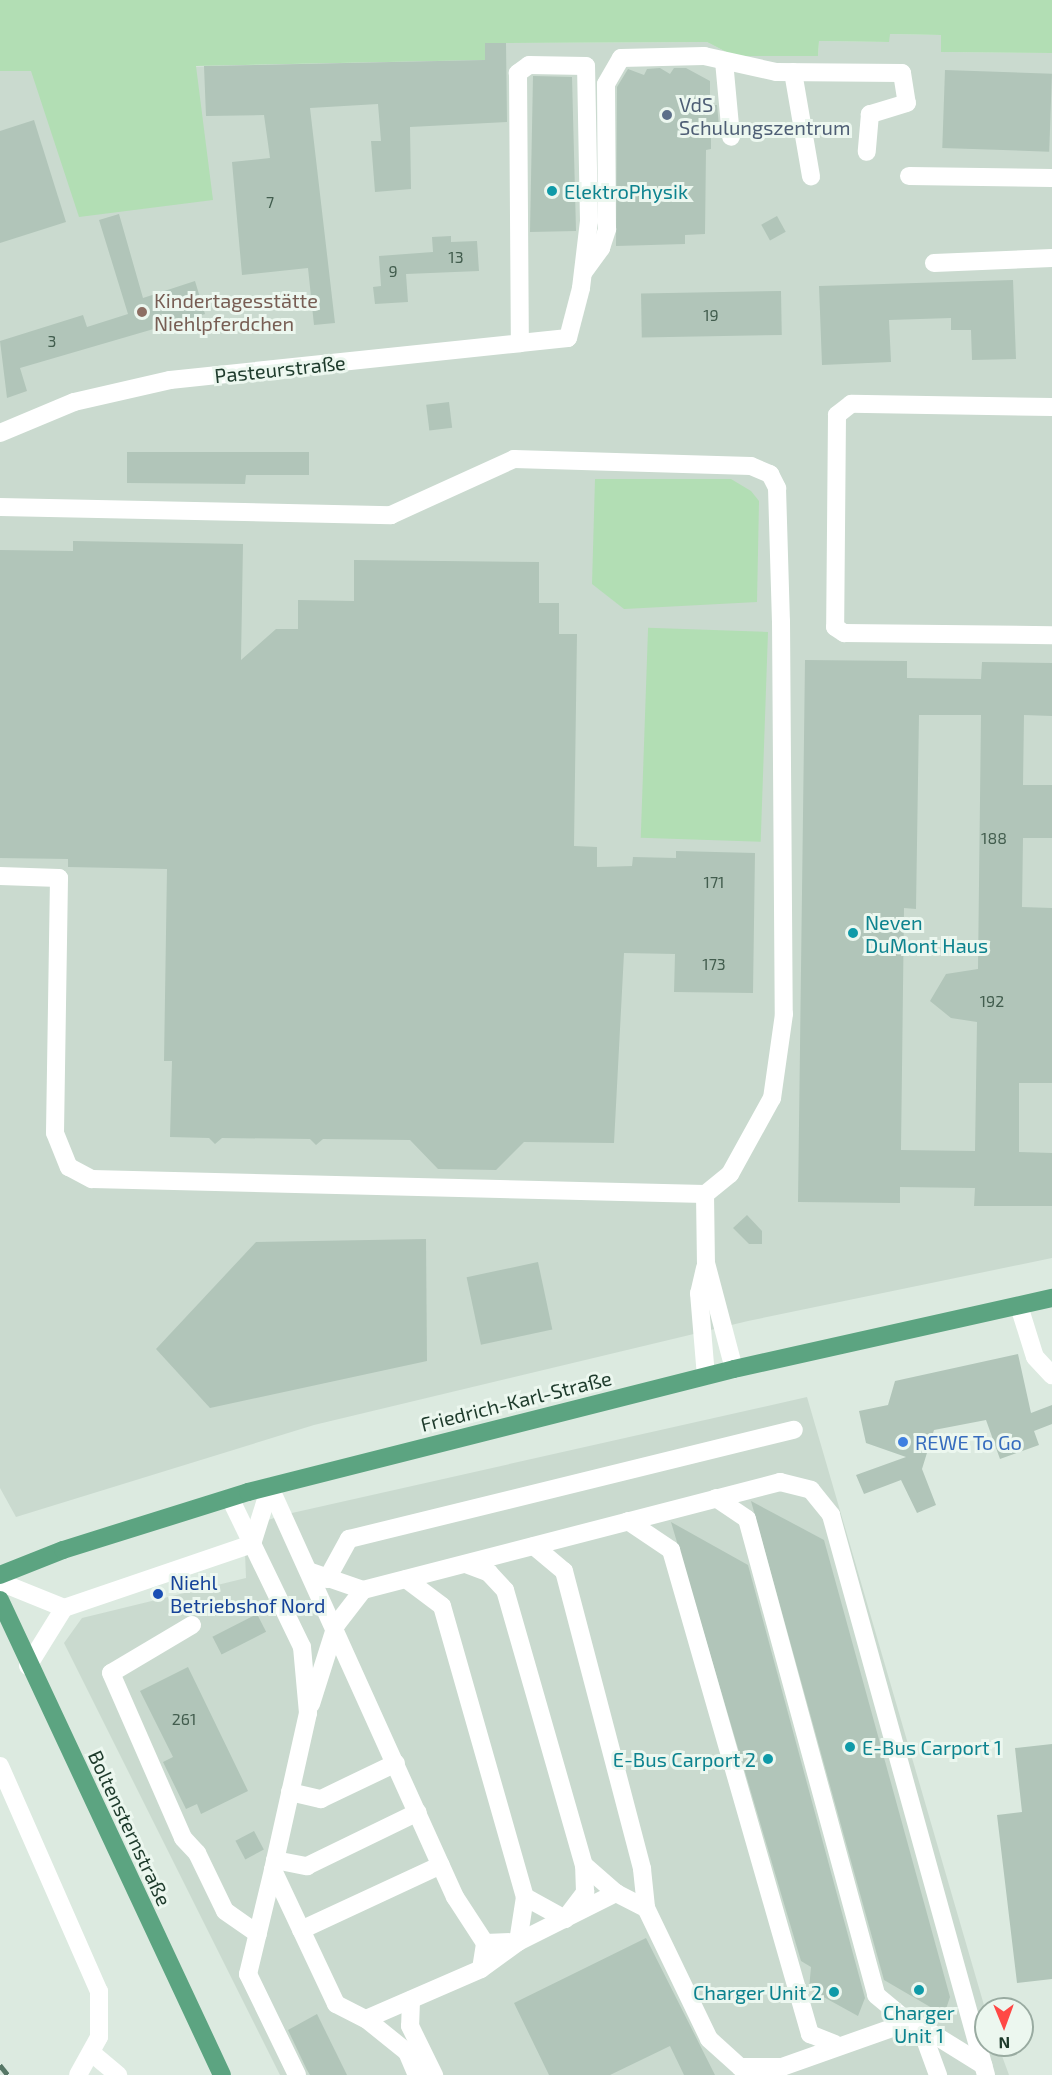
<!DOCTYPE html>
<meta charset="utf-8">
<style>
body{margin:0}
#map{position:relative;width:1052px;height:2075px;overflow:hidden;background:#dceae0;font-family:"Exo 2",sans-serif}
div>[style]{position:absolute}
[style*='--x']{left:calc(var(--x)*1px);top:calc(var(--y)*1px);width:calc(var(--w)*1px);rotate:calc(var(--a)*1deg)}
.built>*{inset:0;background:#cadacf}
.green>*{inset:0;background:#b2deb4;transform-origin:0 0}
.building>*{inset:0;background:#b1c5b9;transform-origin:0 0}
.minor>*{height:18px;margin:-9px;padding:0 9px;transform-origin:9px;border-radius:9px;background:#fff}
.major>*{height:18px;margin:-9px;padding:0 9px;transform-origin:9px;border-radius:9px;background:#5ca481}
.rail>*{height:4.5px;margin-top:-2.25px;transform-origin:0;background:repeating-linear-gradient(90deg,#567766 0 12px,transparent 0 18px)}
.dots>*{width:16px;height:16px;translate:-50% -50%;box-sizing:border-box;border:3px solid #ecf7ef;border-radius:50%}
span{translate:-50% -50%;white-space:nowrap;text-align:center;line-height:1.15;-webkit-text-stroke:6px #ecf7ef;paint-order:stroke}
.number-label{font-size:16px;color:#425d4e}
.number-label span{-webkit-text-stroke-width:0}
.service-label{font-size:20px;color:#4e5e75}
.left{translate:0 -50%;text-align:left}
.culture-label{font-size:20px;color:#0d838f}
.right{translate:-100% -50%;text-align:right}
.education-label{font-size:20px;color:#785e54}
.street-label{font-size:20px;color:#1d3a2b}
.shop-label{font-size:20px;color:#366cbe}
.transit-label{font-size:20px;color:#164399}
.north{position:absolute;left:974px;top:1997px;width:60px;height:60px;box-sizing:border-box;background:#ecf7ef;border:2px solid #99aba1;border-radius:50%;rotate:179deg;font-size:16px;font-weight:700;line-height:24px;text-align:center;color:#1d3a2b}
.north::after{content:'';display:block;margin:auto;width:21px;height:27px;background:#ff4845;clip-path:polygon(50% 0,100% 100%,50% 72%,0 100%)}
</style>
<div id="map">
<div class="built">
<i style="clip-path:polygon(889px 34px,942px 35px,941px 52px,1052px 53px,1052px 1258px,748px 1321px,314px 1425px,16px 1517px,0 1488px,0 71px,485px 60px,485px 43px,707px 42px,734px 56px,818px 56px,819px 41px,888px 42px)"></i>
<i style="clip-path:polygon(807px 1397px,986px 2012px,986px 2045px,998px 2045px,1009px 2075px,280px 2075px,64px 1643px,82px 1618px,246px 1578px,244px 1528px,283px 1515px)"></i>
</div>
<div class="green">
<i style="clip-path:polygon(0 0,1052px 0,1052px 53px,941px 52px,941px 35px,890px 34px,889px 42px,819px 41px,818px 56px,734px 56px,707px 42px,485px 43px,485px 60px,196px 66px,213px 200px,79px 217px,31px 71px,0 71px)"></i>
<i style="clip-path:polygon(595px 479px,731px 479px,751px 491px,759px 501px,757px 602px,624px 609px,592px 584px)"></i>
<i style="left:768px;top:632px;width:210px;height:120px;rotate:92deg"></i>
</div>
<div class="building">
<i style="clip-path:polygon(485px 43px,506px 43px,507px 122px,410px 127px,411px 189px,375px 192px,371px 141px,381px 141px,378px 104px,310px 108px,335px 323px,314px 325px,308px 268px,242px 275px,232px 162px,270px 158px,264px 115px,206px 116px,204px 66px,485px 60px)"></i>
<i style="clip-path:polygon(660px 68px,670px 74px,674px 68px,686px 68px,710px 81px,710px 105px,717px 105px,719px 126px,711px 127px,711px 149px,706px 150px,705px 234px,685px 235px,685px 244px,616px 246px,617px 87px,628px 69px,644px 75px,647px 69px)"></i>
<i style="left:945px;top:70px;width:107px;height:78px;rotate:2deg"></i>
<i style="clip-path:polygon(533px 76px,572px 77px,576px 231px,530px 232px)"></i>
<i style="clip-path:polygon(34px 120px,66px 222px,0 243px,0 131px)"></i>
<i style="clip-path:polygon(119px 214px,143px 298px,195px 281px,205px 314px,20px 368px,27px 391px,7px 398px,0 341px,83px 315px,87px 327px,128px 314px,99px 220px)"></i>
<i style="left:777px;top:216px;width:18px;height:18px;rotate:61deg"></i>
<i style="clip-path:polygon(451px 236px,451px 242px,477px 241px,479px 271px,406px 274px,408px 302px,375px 304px,373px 287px,381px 286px,379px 256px,433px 252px,432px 237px)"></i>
<i style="clip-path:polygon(1013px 280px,1016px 359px,972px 360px,971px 330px,951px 330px,951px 318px,889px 320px,891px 362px,822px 365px,819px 286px)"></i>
<i style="left:781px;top:291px;width:44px;height:140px;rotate:89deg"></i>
<i style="left:449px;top:402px;width:26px;height:23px;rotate:83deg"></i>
<i style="clip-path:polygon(127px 452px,309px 452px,309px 475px,246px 475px,245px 484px,127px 483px)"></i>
<i style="clip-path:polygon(73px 541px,243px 544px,241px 660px,276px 629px,298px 629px,298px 600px,354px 601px,354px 560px,539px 562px,539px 603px,559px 603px,559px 634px,577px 634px,574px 846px,597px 847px,597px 867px,632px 866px,633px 857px,676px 858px,676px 851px,755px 853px,753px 993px,674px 992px,675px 954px,624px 953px,614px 1143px,524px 1142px,496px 1170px,438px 1169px,410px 1140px,323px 1139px,316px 1145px,310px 1139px,222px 1138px,215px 1144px,209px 1138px,170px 1137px,172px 1061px,164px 1061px,167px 869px,68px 867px,68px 859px,0 858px,0 550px,73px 551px)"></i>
<i style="clip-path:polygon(evenodd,805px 660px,907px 661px,907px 678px,981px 679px,982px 662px,1052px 663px,1052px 716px,1024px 715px,1023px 785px,1052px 785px,1052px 838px,1023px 838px,1022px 907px,1052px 908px,1052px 1083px,1019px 1083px,1019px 1152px,1052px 1153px,1052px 1206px,974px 1206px,975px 1188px,900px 1187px,900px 1203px,798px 1202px,805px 660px,919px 715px,981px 715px,978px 969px,946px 974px,930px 1001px,951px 1018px,977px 1022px,975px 1151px,901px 1150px,904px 908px,916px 909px,919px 715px)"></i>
<i style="clip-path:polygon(747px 1215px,762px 1231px,762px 1244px,749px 1244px,733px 1228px)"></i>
<i style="clip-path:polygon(426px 1239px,427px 1361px,210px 1408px,156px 1349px,256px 1242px)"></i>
<i style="left:538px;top:1262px;width:69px;height:73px;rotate:78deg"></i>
<i style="clip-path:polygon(1018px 1354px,1031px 1413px,1052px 1405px,1052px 1424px,1034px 1431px,1039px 1445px,1000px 1459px,986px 1420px,934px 1430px,922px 1469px,936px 1505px,917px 1513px,901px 1480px,864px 1494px,856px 1475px,906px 1457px,866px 1443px,859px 1411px,888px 1405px,895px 1381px)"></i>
<i style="clip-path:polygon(751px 1501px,824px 1540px,950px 1997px,944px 2015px,884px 1980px)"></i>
<i style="clip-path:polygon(671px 1522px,748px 1565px,865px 1998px,858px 2016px,809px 1989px,811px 1967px,801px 1961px)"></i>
<i style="left:257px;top:1614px;width:20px;height:50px;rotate:63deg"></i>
<i style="clip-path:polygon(188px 1667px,248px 1791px,201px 1814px,197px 1804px,186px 1809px,163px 1762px,173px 1757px,140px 1691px)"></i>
<i style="clip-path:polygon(1052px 1744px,1052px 1979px,1017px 1983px,997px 1815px,1022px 1812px,1015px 1748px)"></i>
<i style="left:254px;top:1831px;width:21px;height:21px;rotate:62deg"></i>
<i style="clip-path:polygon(646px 1938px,715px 2075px,684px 2075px,670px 2046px,610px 2075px,549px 2075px,514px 2003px)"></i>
<i style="clip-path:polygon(317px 2014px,347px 2075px,310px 2075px,307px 2070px,288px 2030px)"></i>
</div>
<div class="minor">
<i style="--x:724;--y:61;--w:76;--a:84.7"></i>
<i style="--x:793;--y:72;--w:106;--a:80.2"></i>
<i style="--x:909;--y:176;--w:143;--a:0.8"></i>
<i style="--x:934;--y:263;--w:118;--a:-2.4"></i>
<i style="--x:583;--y:273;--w:31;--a:-54"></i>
<i style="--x:601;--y:248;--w:20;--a:-72"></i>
<i style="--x:607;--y:229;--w:145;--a:-90.4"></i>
<i style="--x:606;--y:84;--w:30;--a:-60"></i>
<i style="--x:621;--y:58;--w:83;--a:-1.4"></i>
<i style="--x:704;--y:56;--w:74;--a:12.5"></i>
<i style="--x:776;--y:72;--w:126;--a:0.5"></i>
<i style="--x:902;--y:73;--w:30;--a:81"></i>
<i style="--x:907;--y:103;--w:39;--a:163"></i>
<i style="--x:870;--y:114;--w:38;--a:95"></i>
<i style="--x:1052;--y:407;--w:201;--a:-179.1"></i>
<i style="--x:851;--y:404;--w:18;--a:142"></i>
<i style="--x:837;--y:415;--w:212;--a:90.5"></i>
<i style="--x:835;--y:627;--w:11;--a:34"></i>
<i style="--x:844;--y:633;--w:208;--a:0.6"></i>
<i style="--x:0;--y:433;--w:80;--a:-22.7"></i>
<i style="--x:74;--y:402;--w:98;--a:-12.9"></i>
<i style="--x:170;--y:380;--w:352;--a:-6"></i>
<i style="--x:520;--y:343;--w:48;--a:-5.9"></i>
<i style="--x:568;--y:338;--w:52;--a:-75.4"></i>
<i style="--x:581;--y:288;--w:67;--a:-83.2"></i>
<i style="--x:589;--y:221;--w:155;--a:-91.1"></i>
<i style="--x:586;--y:66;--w:57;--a:-179"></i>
<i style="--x:529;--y:65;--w:14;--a:144"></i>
<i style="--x:518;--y:73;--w:270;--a:89.6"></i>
<i style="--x:0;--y:507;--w:391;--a:1.2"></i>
<i style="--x:391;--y:515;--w:135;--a:-24.5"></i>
<i style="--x:514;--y:459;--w:237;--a:1.7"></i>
<i style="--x:751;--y:466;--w:21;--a:23"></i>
<i style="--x:770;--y:474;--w:16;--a:63"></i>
<i style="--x:777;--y:488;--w:133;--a:88.3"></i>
<i style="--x:781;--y:621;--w:393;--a:89.6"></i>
<i style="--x:784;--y:1014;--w:85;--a:98.1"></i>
<i style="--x:772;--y:1098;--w:87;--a:118.9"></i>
<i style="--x:730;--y:1174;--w:32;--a:141"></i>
<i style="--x:705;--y:1194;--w:69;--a:89.2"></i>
<i style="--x:706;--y:1263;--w:110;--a:75.2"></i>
<i style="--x:0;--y:876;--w:59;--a:1.9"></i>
<i style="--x:59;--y:878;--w:255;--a:90.9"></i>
<i style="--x:55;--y:1133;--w:37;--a:68"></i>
<i style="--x:69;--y:1167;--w:26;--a:28"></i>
<i style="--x:92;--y:1179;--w:613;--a:1.4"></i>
<i style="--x:705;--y:1268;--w:26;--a:103"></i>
<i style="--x:699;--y:1293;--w:83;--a:85.2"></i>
<i style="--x:1019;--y:1306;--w:53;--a:72.6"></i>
<i style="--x:1035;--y:1357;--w:25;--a:47"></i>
<i style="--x:230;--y:1498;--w:165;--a:64.2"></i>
<i style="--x:302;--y:1647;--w:66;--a:84.8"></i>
<i style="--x:308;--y:1713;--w:161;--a:102.6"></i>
<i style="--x:273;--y:1870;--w:148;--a:64.8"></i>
<i style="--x:336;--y:2004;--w:34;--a:27"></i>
<i style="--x:366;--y:2019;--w:125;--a:-23.5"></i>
<i style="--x:481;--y:1969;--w:26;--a:-81"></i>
<i style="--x:485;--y:1943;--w:55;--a:-123.1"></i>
<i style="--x:455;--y:1897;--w:450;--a:-114.3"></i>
<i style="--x:716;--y:1498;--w:37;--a:34"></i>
<i style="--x:747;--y:1519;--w:493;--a:74.8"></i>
<i style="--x:876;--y:1995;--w:61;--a:39.7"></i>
<i style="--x:923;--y:2034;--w:44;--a:69.9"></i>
<i style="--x:628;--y:1521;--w:52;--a:34"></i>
<i style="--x:671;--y:1550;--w:504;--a:73.98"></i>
<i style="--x:810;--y:2034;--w:27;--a:22"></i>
<i style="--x:534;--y:1546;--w:39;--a:40"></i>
<i style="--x:564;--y:1571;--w:308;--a:75.3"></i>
<i style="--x:642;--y:1869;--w:39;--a:84"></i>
<i style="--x:466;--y:1564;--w:25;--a:21"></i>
<i style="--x:489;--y:1573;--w:23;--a:47"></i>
<i style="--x:505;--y:1590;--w:286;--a:74"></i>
<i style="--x:584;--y:1865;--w:43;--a:41.2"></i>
<i style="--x:616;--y:1893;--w:34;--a:27"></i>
<i style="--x:646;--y:1908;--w:145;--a:64.3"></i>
<i style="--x:709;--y:2039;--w:42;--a:42.1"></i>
<i style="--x:740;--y:2067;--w:42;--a:0"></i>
<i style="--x:782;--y:2067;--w:138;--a:-19.5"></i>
<i style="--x:912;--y:2021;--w:84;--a:31.8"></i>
<i style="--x:311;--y:1572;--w:55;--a:19.1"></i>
<i style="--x:363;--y:1590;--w:431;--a:-14.5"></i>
<i style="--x:780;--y:1482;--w:32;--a:14"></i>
<i style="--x:811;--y:1490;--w:32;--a:51"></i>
<i style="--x:831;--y:1515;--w:581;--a:74.53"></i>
<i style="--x:327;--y:1579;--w:46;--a:-61.2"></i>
<i style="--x:349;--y:1539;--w:458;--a:-13.8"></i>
<i style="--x:406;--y:1579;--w:45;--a:36.9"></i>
<i style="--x:442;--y:1606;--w:303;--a:74.1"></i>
<i style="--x:525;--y:1897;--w:46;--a:28.8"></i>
<i style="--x:565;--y:1919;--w:34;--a:-53"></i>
<i style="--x:585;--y:1892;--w:27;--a:-92"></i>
<i style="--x:0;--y:1582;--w:69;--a:22.1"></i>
<i style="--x:192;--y:1625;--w:94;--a:149.3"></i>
<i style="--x:111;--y:1673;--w:180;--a:66.4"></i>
<i style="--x:183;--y:1838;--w:21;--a:47"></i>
<i style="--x:197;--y:1853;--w:64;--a:64.2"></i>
<i style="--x:225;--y:1911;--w:40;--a:34.9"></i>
<i style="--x:28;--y:1666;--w:68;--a:-58.2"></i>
<i style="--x:64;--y:1608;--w:199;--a:-18.8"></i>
<i style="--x:252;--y:1544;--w:60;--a:-72.5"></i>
<i style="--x:311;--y:1704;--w:83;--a:-72.4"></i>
<i style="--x:336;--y:1625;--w:44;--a:-52.4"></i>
<i style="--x:0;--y:1766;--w:246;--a:66.3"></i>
<i style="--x:99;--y:1991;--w:46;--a:90"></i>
<i style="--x:99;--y:2037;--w:43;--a:118.9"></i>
<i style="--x:290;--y:1792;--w:32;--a:13"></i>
<i style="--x:321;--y:1799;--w:83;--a:-25.6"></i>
<i style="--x:275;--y:1860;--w:33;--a:11"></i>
<i style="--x:307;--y:1866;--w:123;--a:-25.9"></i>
<i style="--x:273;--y:1870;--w:107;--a:103.5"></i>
<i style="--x:248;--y:1974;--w:112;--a:64.1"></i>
<i style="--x:301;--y:1930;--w:154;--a:-24.9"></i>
<i style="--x:485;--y:1943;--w:33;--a:-2"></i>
<i style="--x:518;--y:1942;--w:110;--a:-26.6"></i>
<i style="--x:481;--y:1969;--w:46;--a:-36.1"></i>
<i style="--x:518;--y:1942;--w:46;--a:-81.2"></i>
<i style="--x:411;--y:2000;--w:26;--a:92"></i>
<i style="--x:410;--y:2026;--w:55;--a:63.9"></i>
<i style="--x:366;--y:2019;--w:53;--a:38.8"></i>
<i style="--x:407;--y:2052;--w:25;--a:67"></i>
<i style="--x:93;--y:2054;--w:33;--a:40"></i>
</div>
<div class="major">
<i style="--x:0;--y:1575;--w:68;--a:-21.6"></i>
<i style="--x:63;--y:1550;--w:194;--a:-17.4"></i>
<i style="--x:248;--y:1492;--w:501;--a:-14.2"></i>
<i style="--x:734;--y:1369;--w:326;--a:-12.6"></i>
<i style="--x:0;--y:1600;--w:524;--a:64.95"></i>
</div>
<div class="rail">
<i style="--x:0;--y:2065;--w:13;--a:51"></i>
</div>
<div class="dots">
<i style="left:667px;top:115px;background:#5c6f8a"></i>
<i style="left:552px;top:191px;background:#0f9aa8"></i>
<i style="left:142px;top:312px;background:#8d6e63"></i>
<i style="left:853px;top:933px;background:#0f9aa8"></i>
<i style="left:903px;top:1442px;background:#3f7fe0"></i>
<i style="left:158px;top:1594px;background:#1a4fb4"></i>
<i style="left:850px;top:1747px;background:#0f9aa8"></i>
<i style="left:768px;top:1759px;background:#0f9aa8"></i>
<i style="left:919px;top:1990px;background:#0f9aa8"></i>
<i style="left:834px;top:1992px;background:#0f9aa8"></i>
</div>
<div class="number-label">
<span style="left:270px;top:202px">7</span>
<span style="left:456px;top:257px">13</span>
<span style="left:393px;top:271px">9</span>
<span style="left:711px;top:315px">19</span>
<span style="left:52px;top:341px">3</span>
<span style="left:994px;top:838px">188</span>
<span style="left:714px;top:882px">171</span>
<span style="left:714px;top:964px">173</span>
<span style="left:992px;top:1001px">192</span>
<span style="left:184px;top:1719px">261</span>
</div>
<div class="service-label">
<span class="left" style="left:679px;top:116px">VdS<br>Schulungszentrum</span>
</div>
<div class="culture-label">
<span class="left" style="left:564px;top:191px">ElektroPhysik</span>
<span class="left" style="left:865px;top:934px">Neven<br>DuMont Haus</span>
<span class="left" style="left:862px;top:1747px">E-Bus Carport 1</span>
<span class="right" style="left:756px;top:1759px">E-Bus Carport 2</span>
<span class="right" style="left:822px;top:1992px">Charger Unit 2</span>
<span style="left:919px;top:2024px">Charger<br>Unit 1</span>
</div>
<div class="education-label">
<span class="left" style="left:154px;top:312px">Kindertagesstätte<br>Niehlpferdchen</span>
</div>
<div class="street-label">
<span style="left:280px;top:369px;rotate:-6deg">Pasteurstraße</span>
<span style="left:516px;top:1401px;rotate:-14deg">Friedrich-Karl-Straße</span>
<span style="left:130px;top:1828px;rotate:65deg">Boltensternstraße</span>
</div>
<div class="shop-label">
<span class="left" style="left:915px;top:1442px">REWE To Go</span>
</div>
<div class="transit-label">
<span class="left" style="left:170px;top:1594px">Niehl<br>Betriebshof Nord</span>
</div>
<div class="north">N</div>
</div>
